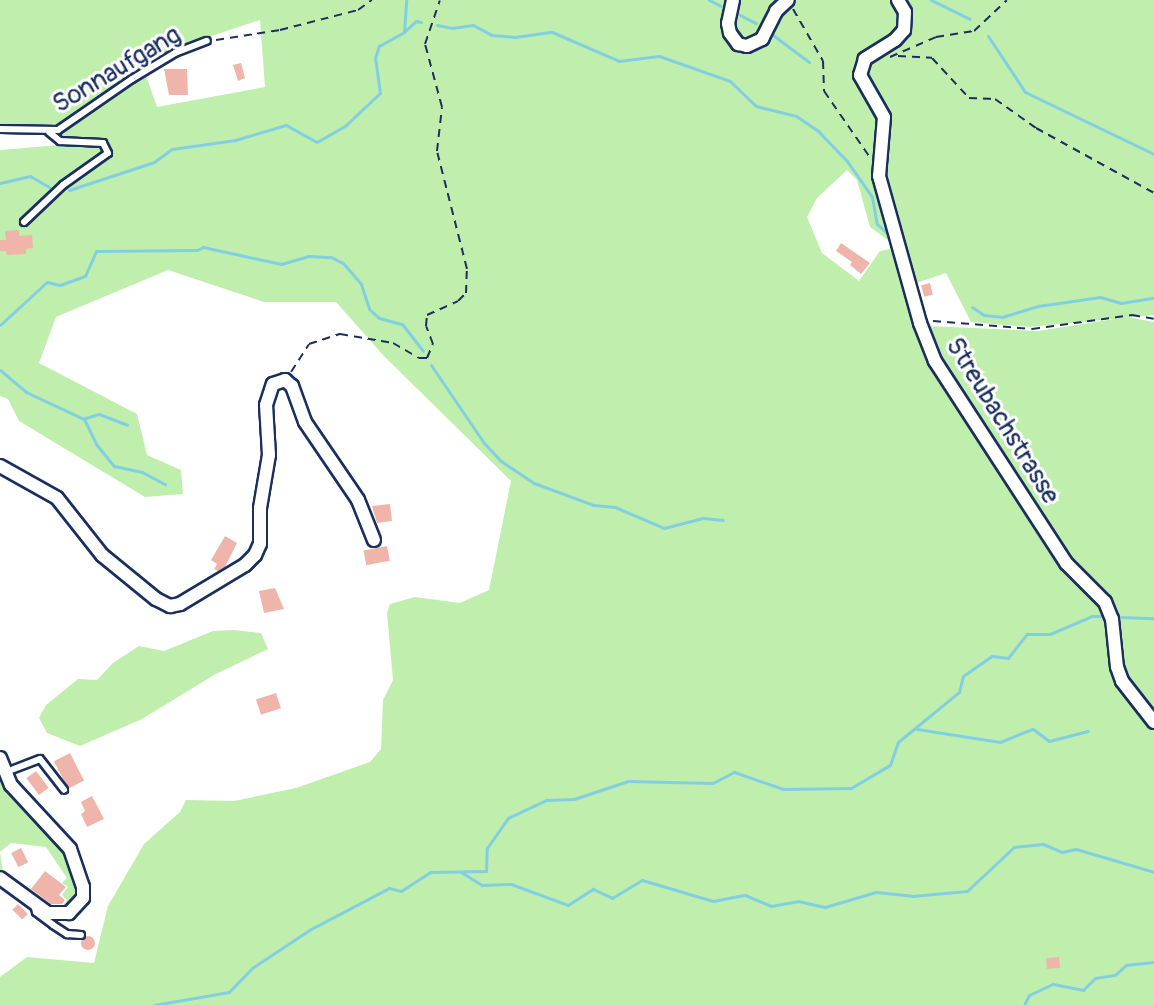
<!DOCTYPE html>
<style>
body{margin:0}
#map{position:relative;width:1154px;height:1005px;overflow:hidden;background:#fff;font-family:Pangolin,sans-serif}
div>[style]{position:absolute}
[style*='--x']{left:calc(var(--x)*1px);top:calc(var(--y)*1px);width:calc(var(--w)*1px);rotate:calc(var(--a)*1deg)}
.green>*{inset:0;background:#bfeead}
.stream>*{height:3px;margin:-1.5px;padding:0 1.5px;transform-origin:1.5px;border-radius:1.5px;background:#83cfe2}
.building>*{inset:0;background:#efb5aa;transform-origin:0 0}
.round{border-radius:50%}
.path>*{height:2px;margin-top:-1px;transform-origin:0;background:repeating-linear-gradient(90deg,#1b2f5e 0 8px,transparent 0 14px)}
.roads{filter:drop-shadow(2px 0 #1b2f5e) drop-shadow(-2px 0 #1b2f5e) drop-shadow(0 2px #1b2f5e) drop-shadow(0 -2px #1b2f5e)}
.service>*{height:6px;margin:-3px;padding:0 3px;transform-origin:3px;border-radius:3px;background:#fff}
.minor>*{height:12px;margin:-6px;padding:0 6px;transform-origin:6px;border-radius:6px;background:#fff}
span{translate:-50% -50%;white-space:nowrap;text-align:center;line-height:1.15;-webkit-text-stroke:6px #fff;paint-order:stroke}
.street-label{font-size:26px;color:#1b2f5e}
</style>
<div id="map">
<div class="green">
<i style="clip-path:polygon(0 0,1154px 0,1154px 315px,1030px 327px,971px 322px,946px 273px,913px 284px,899px 236px,888px 240px,870px 227px,857px 180px,847px 170px,817px 198px,807px 217px,822px 253px,859px 281px,880px 251px,895px 248px,926px 359px,930px 359px,972px 424px,1105px 607px,1123px 687px,1154px 728px,1154px 1005px,0 1005px,0 977px,27px 957px,94px 963px,108px 906px,144px 844px,180px 812px,186px 800px,234px 801px,296px 788px,370px 762px,381px 749px,383px 700px,393px 680px,387px 613px,390px 604px,415px 597px,460px 603px,489px 590px,511px 481px,384px 356px,336px 302px,264px 302px,168px 270px,56px 317px,39px 363px,137px 414px,147px 455px,181px 470px,183px 494px,145px 497px,19px 421px,8px 399px,0 396px,0 150px,84px 143px,85px 140px,61px 138px,57px 133px,145px 73px,157px 107px,265px 87px,260px 20px,190px 43px,143px 68px,54px 129px,0 126px)"></i>
<i style="clip-path:polygon(1127px 317px,1154px 322px,1154px 719px,1125px 681px,1121px 666px,1120px 625px,1112px 603px,1079px 576px,941px 365px,927px 326px,1038px 331px)"></i>
<i style="clip-path:polygon(234px 630px,261px 633px,268px 649px,214px 675px,142px 719px,80px 746px,47px 733px,39px 718px,46px 705px,78px 679px,97px 680px,113px 663px,139px 646px,164px 651px,213px 631px)"></i>
<i style="clip-path:polygon(0 764px,70px 853px,80px 899px,58px 912px,67px 900px,62px 895px,68px 887px,62px 883px,67px 878px,46px 847px,11px 843px,0 852px,4px 879px,0 875px)"></i>
</div>
<div class="stream">
<i style="--x:709;--y:0;--w:13;--a:27"></i>
<i style="--x:931;--y:0;--w:43;--a:26"></i>
<i style="--x:738;--y:14;--w:20;--a:27"></i>
<i style="--x:437;--y:25;--w:15;--a:11"></i>
<i style="--x:452;--y:28;--w:21;--a:-8"></i>
<i style="--x:473;--y:25;--w:21;--a:28"></i>
<i style="--x:492;--y:35;--w:23;--a:5"></i>
<i style="--x:515;--y:37;--w:37;--a:-8"></i>
<i style="--x:552;--y:32;--w:73;--a:23.4"></i>
<i style="--x:619;--y:61;--w:40;--a:-7.1"></i>
<i style="--x:659;--y:56;--w:75;--a:19.4"></i>
<i style="--x:730;--y:81;--w:36;--a:44"></i>
<i style="--x:756;--y:106;--w:41;--a:14"></i>
<i style="--x:796;--y:116;--w:27;--a:34"></i>
<i style="--x:818;--y:131;--w:42;--a:46"></i>
<i style="--x:847;--y:161;--w:44;--a:55.2"></i>
<i style="--x:872;--y:197;--w:27;--a:80"></i>
<i style="--x:877;--y:224;--w:13;--a:42"></i>
<i style="--x:405;--y:31;--w:15;--a:-42"></i>
<i style="--x:416;--y:21;--w:5;--a:11"></i>
<i style="--x:773;--y:35;--w:45;--a:36.9"></i>
<i style="--x:988;--y:36;--w:67;--a:56.5"></i>
<i style="--x:1025;--y:92;--w:143;--a:25.7"></i>
<i style="--x:0;--y:183;--w:31;--a:-13"></i>
<i style="--x:30;--y:176;--w:22;--a:30"></i>
<i style="--x:69;--y:190;--w:89;--a:-18.2"></i>
<i style="--x:154;--y:162;--w:22;--a:-36"></i>
<i style="--x:172;--y:149;--w:64;--a:-8.1"></i>
<i style="--x:235;--y:140;--w:53;--a:-16.4"></i>
<i style="--x:286;--y:125;--w:35;--a:29"></i>
<i style="--x:317;--y:142;--w:34;--a:-30"></i>
<i style="--x:346;--y:125;--w:47;--a:-43.3"></i>
<i style="--x:380;--y:93;--w:35;--a:-98"></i>
<i style="--x:375;--y:58;--w:13;--a:-72"></i>
<i style="--x:379;--y:46;--w:29;--a:-29"></i>
<i style="--x:404;--y:32;--w:32;--a:-86"></i>
<i style="--x:972;--y:307;--w:14;--a:34"></i>
<i style="--x:984;--y:315;--w:18;--a:6"></i>
<i style="--x:1002;--y:317;--w:38;--a:-17"></i>
<i style="--x:1038;--y:306;--w:63;--a:-8.3"></i>
<i style="--x:1100;--y:297;--w:22;--a:16"></i>
<i style="--x:1121;--y:303;--w:33;--a:-9"></i>
<i style="--x:0;--y:325;--w:64;--a:-42.5"></i>
<i style="--x:47;--y:282;--w:13;--a:13"></i>
<i style="--x:60;--y:285;--w:27;--a:-20"></i>
<i style="--x:85;--y:276;--w:27;--a:-66"></i>
<i style="--x:96;--y:251;--w:101;--a:-0.6"></i>
<i style="--x:197;--y:250;--w:7;--a:-27"></i>
<i style="--x:203;--y:247;--w:80;--a:12.3"></i>
<i style="--x:281;--y:264;--w:29;--a:-16"></i>
<i style="--x:309;--y:256;--w:22;--a:3"></i>
<i style="--x:331;--y:257;--w:13;--a:27"></i>
<i style="--x:343;--y:263;--w:28;--a:49"></i>
<i style="--x:361;--y:284;--w:26;--a:72"></i>
<i style="--x:369;--y:309;--w:13;--a:42"></i>
<i style="--x:379;--y:318;--w:24;--a:15"></i>
<i style="--x:402;--y:324;--w:34;--a:52"></i>
<i style="--x:431;--y:365;--w:94;--a:55.8"></i>
<i style="--x:484;--y:443;--w:25;--a:47"></i>
<i style="--x:501;--y:461;--w:40;--a:34"></i>
<i style="--x:534;--y:483;--w:63;--a:20.4"></i>
<i style="--x:593;--y:505;--w:22;--a:5"></i>
<i style="--x:615;--y:507;--w:53;--a:23.2"></i>
<i style="--x:664;--y:528;--w:40;--a:-14.4"></i>
<i style="--x:703;--y:518;--w:20;--a:6"></i>
<i style="--x:0;--y:370;--w:34;--a:40"></i>
<i style="--x:26;--y:392;--w:64;--a:25"></i>
<i style="--x:84;--y:419;--w:28;--a:64"></i>
<i style="--x:96;--y:444;--w:28;--a:51"></i>
<i style="--x:114;--y:466;--w:29;--a:12"></i>
<i style="--x:142;--y:472;--w:26;--a:28"></i>
<i style="--x:85;--y:418;--w:15;--a:-16"></i>
<i style="--x:99;--y:414;--w:30;--a:21"></i>
<i style="--x:1121;--y:617;--w:33;--a:2"></i>
<i style="--x:917;--y:729;--w:84;--a:8.9"></i>
<i style="--x:1000;--y:742;--w:35;--a:-22"></i>
<i style="--x:1033;--y:729;--w:20;--a:37"></i>
<i style="--x:1049;--y:741;--w:40;--a:-14.4"></i>
<i style="--x:461;--y:872;--w:25;--a:32"></i>
<i style="--x:482;--y:885;--w:29;--a:-2"></i>
<i style="--x:511;--y:884;--w:61;--a:20.2"></i>
<i style="--x:568;--y:905;--w:30;--a:-33"></i>
<i style="--x:593;--y:889;--w:21;--a:25"></i>
<i style="--x:612;--y:898;--w:35;--a:-31"></i>
<i style="--x:642;--y:880;--w:74;--a:16.5"></i>
<i style="--x:713;--y:901;--w:33;--a:-11"></i>
<i style="--x:745;--y:895;--w:28;--a:23"></i>
<i style="--x:771;--y:906;--w:27;--a:-10"></i>
<i style="--x:798;--y:901;--w:28;--a:13"></i>
<i style="--x:825;--y:907;--w:53;--a:-16.4"></i>
<i style="--x:876;--y:892;--w:36;--a:6"></i>
<i style="--x:912;--y:896;--w:55;--a:-5.2"></i>
<i style="--x:967;--y:891;--w:64;--a:-43.1"></i>
<i style="--x:1014;--y:847;--w:29;--a:-6"></i>
<i style="--x:1043;--y:844;--w:21;--a:23"></i>
<i style="--x:1062;--y:852;--w:14;--a:-12"></i>
<i style="--x:1076;--y:849;--w:81;--a:16.4"></i>
<i style="--x:154;--y:1005;--w:76;--a:-9.8"></i>
<i style="--x:229;--y:992;--w:33;--a:-46"></i>
<i style="--x:252;--y:968;--w:71;--a:-33.5"></i>
<i style="--x:311;--y:929;--w:88;--a:-27.7"></i>
<i style="--x:389;--y:888;--w:12;--a:14"></i>
<i style="--x:401;--y:891;--w:35;--a:-33"></i>
<i style="--x:430;--y:872;--w:56;--a:-1"></i>
<i style="--x:486;--y:871;--w:23;--a:-88"></i>
<i style="--x:487;--y:848;--w:37;--a:-55"></i>
<i style="--x:508;--y:818;--w:42;--a:-25.3"></i>
<i style="--x:546;--y:800;--w:28;--a:-2"></i>
<i style="--x:574;--y:799;--w:57;--a:-18.4"></i>
<i style="--x:628;--y:781;--w:85;--a:1.3"></i>
<i style="--x:713;--y:783;--w:24;--a:-28"></i>
<i style="--x:734;--y:772;--w:52;--a:19.1"></i>
<i style="--x:783;--y:789;--w:68;--a:-0.8"></i>
<i style="--x:851;--y:788;--w:45;--a:-30.5"></i>
<i style="--x:890;--y:765;--w:24;--a:-71"></i>
<i style="--x:898;--y:742;--w:79;--a:-39.3"></i>
<i style="--x:959;--y:692;--w:16;--a:-76"></i>
<i style="--x:963;--y:676;--w:35;--a:-35"></i>
<i style="--x:992;--y:656;--w:16;--a:7"></i>
<i style="--x:1008;--y:658;--w:31;--a:-52"></i>
<i style="--x:1027;--y:634;--w:23;--a:0"></i>
<i style="--x:1050;--y:634;--w:46;--a:-23.2"></i>
<i style="--x:1092;--y:616;--w:10;--a:0"></i>
<i style="--x:1024;--y:1005;--w:11;--a:-63"></i>
<i style="--x:1029;--y:995;--w:26;--a:-25"></i>
<i style="--x:1053;--y:984;--w:31;--a:11"></i>
<i style="--x:1083;--y:990;--w:17;--a:-45"></i>
<i style="--x:1095;--y:978;--w:20;--a:-9"></i>
<i style="--x:1115;--y:975;--w:15;--a:-42"></i>
<i style="--x:1126;--y:965;--w:28;--a:-6"></i>
</div>
<div class="building">
<i style="clip-path:polygon(241px 63px,245px 78px,238px 81px,233px 65px)"></i>
<i style="clip-path:polygon(164px 69px,187px 69px,188px 95px,169px 95px)"></i>
<i style="clip-path:polygon(19px 230px,19px 236px,32px 235px,33px 248px,26px 249px,26px 254px,7px 255px,6px 251px,0 251px,0 240px,6px 240px,5px 231px)"></i>
<i style="clip-path:polygon(841px 243px,870px 263px,861px 274px,850px 265px,852px 262px,836px 251px)"></i>
<i style="left:930px;top:283px;width:12px;height:9px;rotate:76deg"></i>
<i style="clip-path:polygon(390px 504px,392px 521px,377px 523px,372px 506px)"></i>
<i style="clip-path:polygon(225px 536px,237px 543px,225px 567px,218px 571px,214px 569px,217px 564px,211px 560px)"></i>
<i style="left:387px;top:546px;width:15px;height:24px;rotate:79deg"></i>
<i style="clip-path:polygon(275px 588px,284px 609px,264px 613px,259px 591px)"></i>
<i style="left:276px;top:693px;width:16px;height:21px;rotate:72deg"></i>
<i style="left:70px;top:753px;width:31px;height:18px;rotate:63deg"></i>
<i style="left:36px;top:771px;width:21px;height:12px;rotate:53deg"></i>
<i style="clip-path:polygon(92px 796px,104px 819px,87px 827px,81px 814px,85px 811px,81px 802px)"></i>
<i style="left:21px;top:848px;width:16px;height:11px;rotate:63deg"></i>
<i style="clip-path:polygon(45px 871px,66px 887px,59px 895px,65px 900px,62px 904px,51px 904px,31px 889px)"></i>
<i style="left:18px;top:904px;width:14px;height:8px;rotate:45deg"></i>
<i class="round" style="left:81px;top:936px;width:14px;height:14px"></i>
<i style="left:1059px;top:957px;width:11px;height:13px;rotate:85deg"></i>
</div>
<div class="path">
<i style="--x:793;--y:9;--w:60;--a:60"></i>
<i style="--x:823;--y:61;--w:30;--a:88"></i>
<i style="--x:824;--y:91;--w:79;--a:55.3"></i>
<i style="--x:216;--y:40;--w:65;--a:-8.9"></i>
<i style="--x:280;--y:30;--w:81;--a:-14.4"></i>
<i style="--x:358;--y:10;--w:17;--a:-36"></i>
<i style="--x:898;--y:56;--w:34;--a:3"></i>
<i style="--x:932;--y:58;--w:54;--a:47.2"></i>
<i style="--x:969;--y:98;--w:26;--a:2"></i>
<i style="--x:995;--y:99;--w:50;--a:35.3"></i>
<i style="--x:1036;--y:128;--w:135;--a:28.8"></i>
<i style="--x:890;--y:57;--w:50;--a:-23.5"></i>
<i style="--x:936;--y:37;--w:38;--a:-9"></i>
<i style="--x:974;--y:31;--w:45;--a:-43.2"></i>
<i style="--x:933;--y:321;--w:99;--a:4.6"></i>
<i style="--x:1032;--y:329;--w:101;--a:-8"></i>
<i style="--x:1132;--y:315;--w:22;--a:10"></i>
<i style="--x:291;--y:372;--w:33;--a:-57"></i>
<i style="--x:309;--y:344;--w:33;--a:-18"></i>
<i style="--x:340;--y:334;--w:54;--a:9.6"></i>
<i style="--x:393;--y:343;--w:30;--a:30"></i>
<i style="--x:419;--y:358;--w:8;--a:0"></i>
<i style="--x:427;--y:358;--w:15;--a:-67"></i>
<i style="--x:433;--y:344;--w:19;--a:-111"></i>
<i style="--x:426;--y:326;--w:11;--a:-85"></i>
<i style="--x:427;--y:315;--w:34;--a:-24"></i>
<i style="--x:458;--y:301;--w:11;--a:-45"></i>
<i style="--x:466;--y:293;--w:24;--a:-88"></i>
<i style="--x:467;--y:269;--w:122;--a:-104.3"></i>
<i style="--x:437;--y:151;--w:44;--a:-83.5"></i>
<i style="--x:442;--y:107;--w:65;--a:-105.1"></i>
<i style="--x:425;--y:44;--w:46;--a:-71.2"></i>
</div>
<div class="roads">
<div class="service">
<i style="--x:0;--y:129;--w:58;--a:1"></i>
<i style="--x:58;--y:130;--w:90;--a:-34.6"></i>
<i style="--x:132;--y:79;--w:50;--a:-31.2"></i>
<i style="--x:175;--y:53;--w:34;--a:-21"></i>
<i style="--x:24;--y:222;--w:54;--a:-43.5"></i>
<i style="--x:63;--y:185;--w:55;--a:-35.4"></i>
<i style="--x:108;--y:153;--w:11;--a:-117"></i>
<i style="--x:103;--y:143;--w:43;--a:-177.3"></i>
<i style="--x:60;--y:141;--w:14;--a:-141"></i>
<i style="--x:6;--y:772;--w:36;--a:-21"></i>
<i style="--x:40;--y:759;--w:39;--a:52"></i>
<i style="--x:34;--y:905;--w:7;--a:74"></i>
<i style="--x:36;--y:912;--w:21;--a:37"></i>
<i style="--x:53;--y:925;--w:17;--a:33"></i>
<i style="--x:67;--y:934;--w:14;--a:4"></i>
</div>
<div class="minor">
<i style="--x:733;--y:0;--w:24;--a:102"></i>
<i style="--x:728;--y:23;--w:10;--a:79"></i>
<i style="--x:730;--y:33;--w:14;--a:54"></i>
<i style="--x:738;--y:44;--w:9;--a:13"></i>
<i style="--x:747;--y:46;--w:17;--a:-25"></i>
<i style="--x:762;--y:39;--w:31;--a:-63"></i>
<i style="--x:776;--y:11;--w:16;--a:-43"></i>
<i style="--x:898;--y:0;--w:14;--a:60"></i>
<i style="--x:905;--y:12;--w:18;--a:93"></i>
<i style="--x:904;--y:30;--w:13;--a:132"></i>
<i style="--x:895;--y:40;--w:36;--a:148"></i>
<i style="--x:865;--y:59;--w:17;--a:107"></i>
<i style="--x:860;--y:75;--w:48;--a:60.3"></i>
<i style="--x:884;--y:117;--w:59;--a:94.8"></i>
<i style="--x:879;--y:176;--w:153;--a:74.4"></i>
<i style="--x:920;--y:323;--w:41;--a:68.5"></i>
<i style="--x:935;--y:361;--w:241;--a:57"></i>
<i style="--x:1066;--y:563;--w:55;--a:45"></i>
<i style="--x:1105;--y:602;--w:18;--a:68"></i>
<i style="--x:1112;--y:619;--w:48;--a:84.1"></i>
<i style="--x:1117;--y:667;--w:15;--a:70"></i>
<i style="--x:1122;--y:681;--w:52;--a:52"></i>
<i style="--x:0;--y:466;--w:65;--a:29.3"></i>
<i style="--x:57;--y:498;--w:73;--a:51.7"></i>
<i style="--x:102;--y:555;--w:70;--a:39.2"></i>
<i style="--x:156;--y:599;--w:16;--a:27"></i>
<i style="--x:170;--y:606;--w:10;--a:-11"></i>
<i style="--x:180;--y:604;--w:76;--a:-31"></i>
<i style="--x:245;--y:565;--w:14;--a:-45"></i>
<i style="--x:255;--y:555;--w:12;--a:-66"></i>
<i style="--x:260;--y:544;--w:36;--a:-90"></i>
<i style="--x:260;--y:508;--w:54;--a:-80.4"></i>
<i style="--x:269;--y:455;--w:50;--a:-93.4"></i>
<i style="--x:266;--y:405;--w:22;--a:-72"></i>
<i style="--x:273;--y:384;--w:13;--a:-18"></i>
<i style="--x:285;--y:380;--w:9;--a:41"></i>
<i style="--x:292;--y:386;--w:38;--a:70"></i>
<i style="--x:305;--y:422;--w:94;--a:55.8"></i>
<i style="--x:358;--y:500;--w:43;--a:68.2"></i>
<i style="--x:0;--y:758;--w:29;--a:68"></i>
<i style="--x:11;--y:785;--w:87;--a:47.3"></i>
<i style="--x:70;--y:849;--w:40;--a:71.1"></i>
<i style="--x:83;--y:887;--w:11;--a:90"></i>
<i style="--x:83;--y:898;--w:21;--a:133"></i>
<i style="--x:69;--y:913;--w:21;--a:180"></i>
<i style="--x:48;--y:913;--w:59;--a:-143.9"></i>
</div>
</div>
<div class="street-label">
<span style="left:117px;top:70px;rotate:-31deg">Sonnaufgang</span>
<span style="left:1002px;top:421px;rotate:58deg">Streubachstrasse</span>
</div>
</div>
